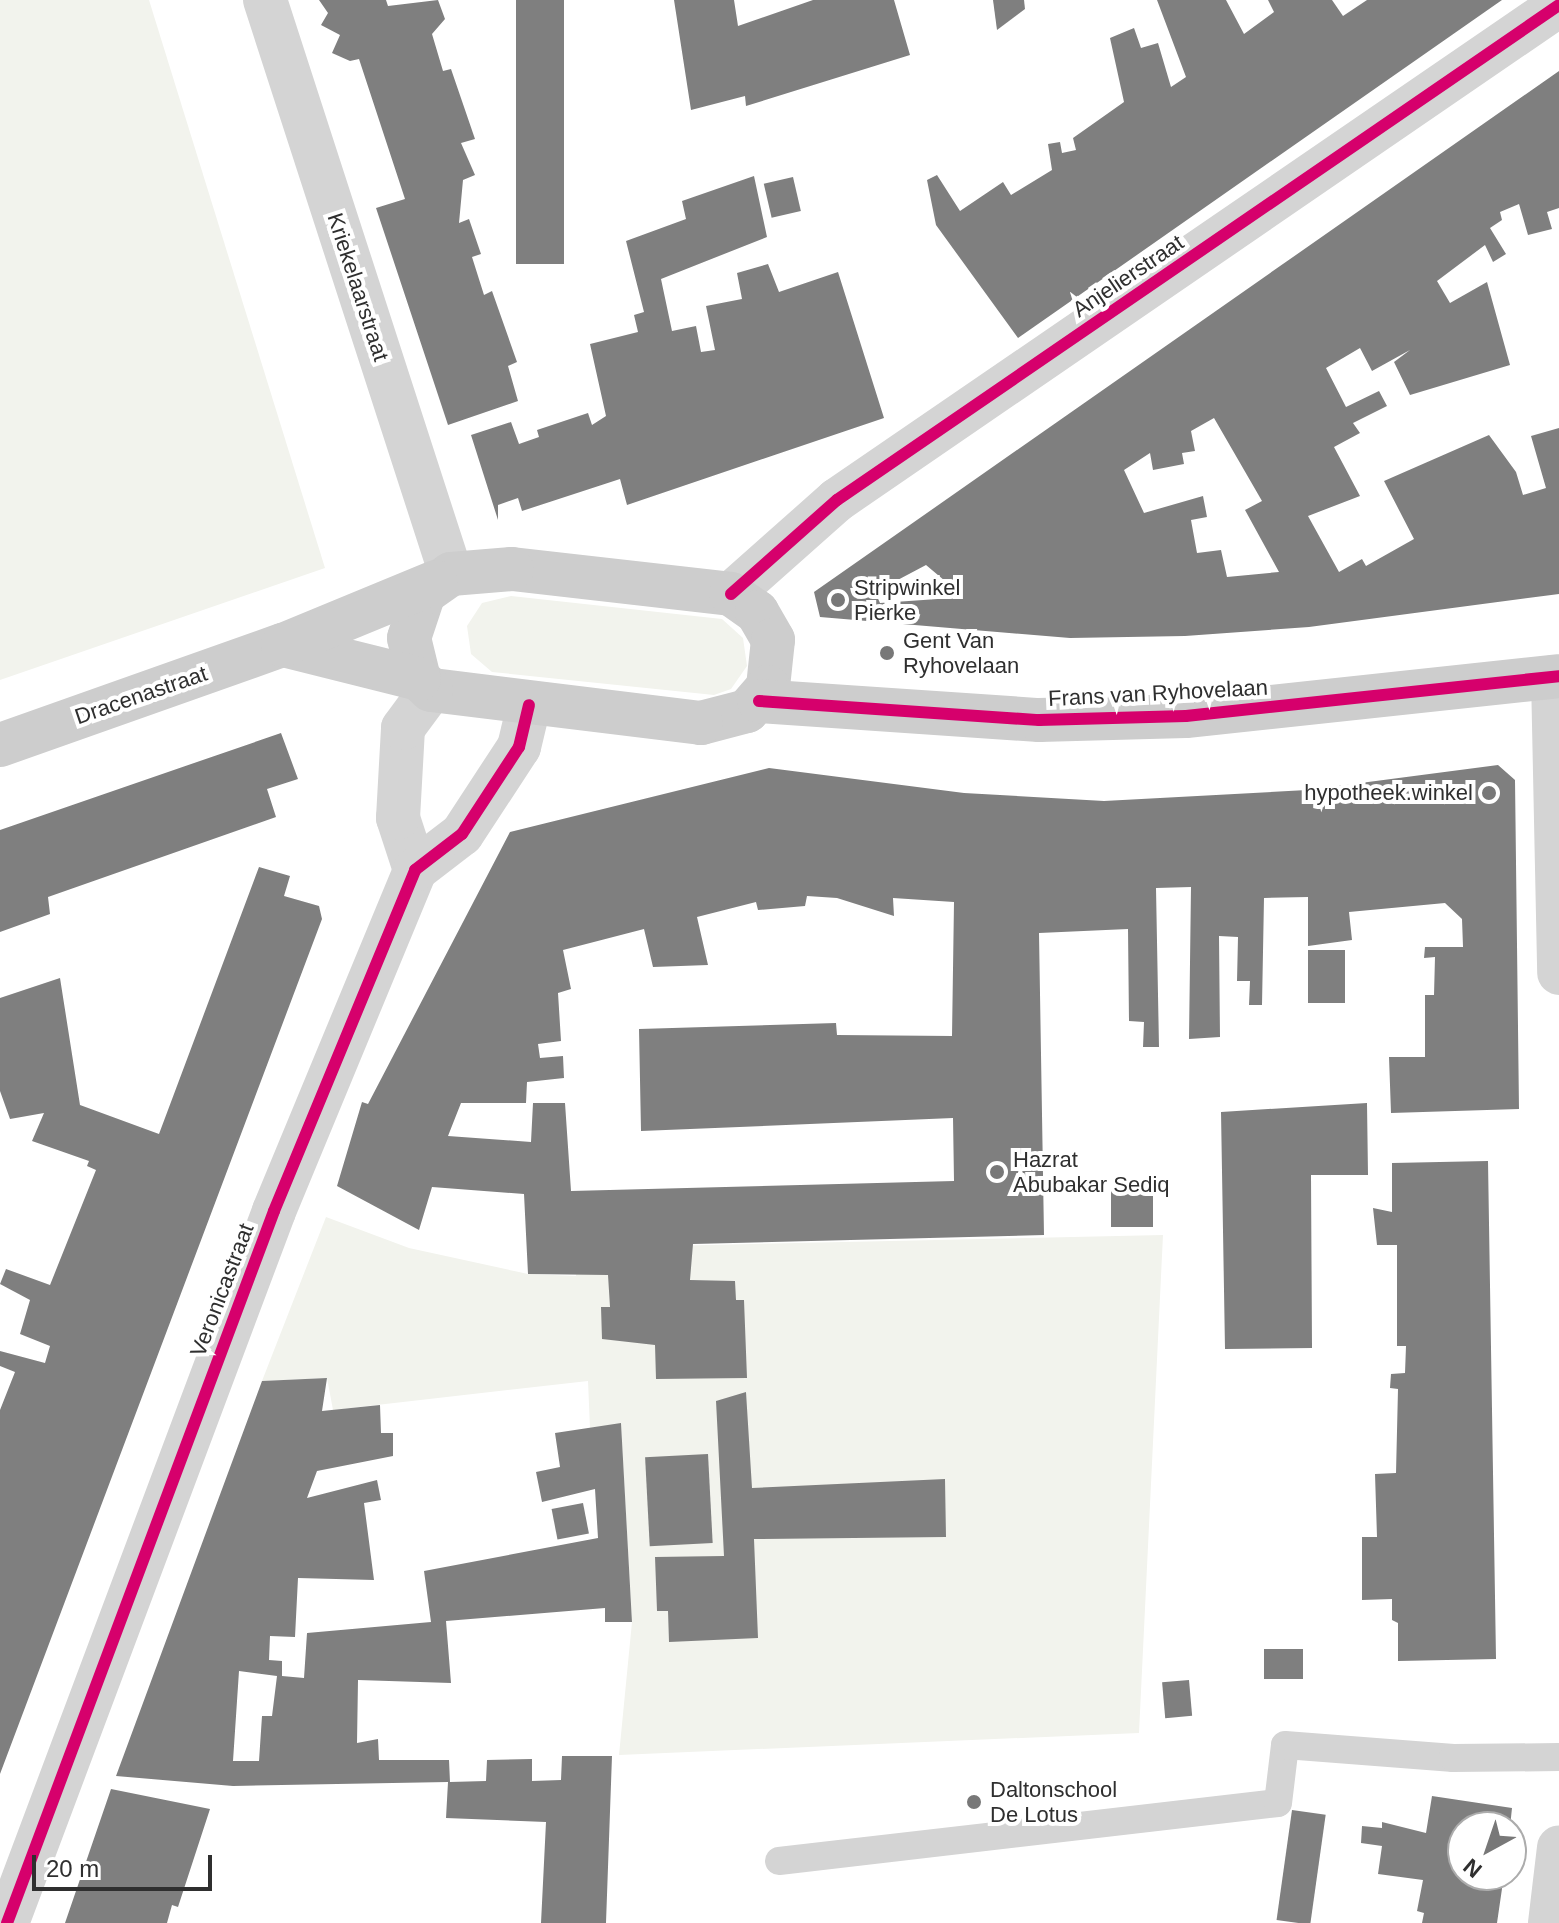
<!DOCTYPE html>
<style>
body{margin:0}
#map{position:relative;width:1559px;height:1923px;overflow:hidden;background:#fff;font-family:Arial,sans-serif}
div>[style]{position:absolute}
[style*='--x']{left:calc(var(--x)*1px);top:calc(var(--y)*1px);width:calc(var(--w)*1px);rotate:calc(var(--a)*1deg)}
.green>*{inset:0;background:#f2f3ed}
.building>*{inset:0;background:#7f7f7f;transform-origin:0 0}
.lane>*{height:28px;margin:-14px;padding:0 14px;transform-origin:14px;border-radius:14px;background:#d4d4d4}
.street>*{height:44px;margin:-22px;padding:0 22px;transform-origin:22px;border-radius:22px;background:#d4d4d4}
.secondary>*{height:44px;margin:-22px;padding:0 22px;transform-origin:22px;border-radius:22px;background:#cdcdcd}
.cycleway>*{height:12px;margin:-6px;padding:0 6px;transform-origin:6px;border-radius:6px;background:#d6006c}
.dots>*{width:22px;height:22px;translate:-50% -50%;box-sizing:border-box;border:4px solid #fff;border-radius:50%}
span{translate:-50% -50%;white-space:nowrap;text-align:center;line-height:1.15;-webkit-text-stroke:8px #fff;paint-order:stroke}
.street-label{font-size:22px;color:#2f2f2f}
.poi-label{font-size:22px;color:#2f2f2f}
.left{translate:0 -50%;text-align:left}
.right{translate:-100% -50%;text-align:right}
.north{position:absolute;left:1447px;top:1811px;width:80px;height:80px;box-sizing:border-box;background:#fff;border:2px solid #acacac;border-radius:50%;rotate:220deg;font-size:22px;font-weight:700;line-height:32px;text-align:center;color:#2f2f2f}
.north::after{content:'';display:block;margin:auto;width:28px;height:36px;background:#787878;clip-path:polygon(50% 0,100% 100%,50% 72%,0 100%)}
.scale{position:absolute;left:32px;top:1855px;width:180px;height:36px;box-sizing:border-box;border:4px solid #2f2f2f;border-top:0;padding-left:10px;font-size:24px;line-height:28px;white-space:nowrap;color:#2f2f2f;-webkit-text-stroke:6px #fff;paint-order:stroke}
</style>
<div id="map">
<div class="green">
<i style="clip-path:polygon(0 0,149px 0,325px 568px,0 680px)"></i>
<i style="clip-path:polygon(511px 596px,722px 619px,743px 638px,747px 666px,731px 689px,714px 695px,492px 672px,471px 654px,467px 626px,482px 603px)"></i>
<i style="clip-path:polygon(326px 1217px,409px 1248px,528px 1274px,576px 1276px,575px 1248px,1163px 1235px,1139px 1733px,619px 1755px,632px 1622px,621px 1424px,590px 1428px,588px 1381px,333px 1410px,327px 1378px,262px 1381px)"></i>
</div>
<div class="building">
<i style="clip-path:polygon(319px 0,386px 0,388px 6px,438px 0,445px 19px,432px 34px,443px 71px,451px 69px,475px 139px,461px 143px,475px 175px,463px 180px,459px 223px,469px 219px,481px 254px,472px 257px,484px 295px,492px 291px,517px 362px,508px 366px,518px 401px,448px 425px,376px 208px,405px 199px,359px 59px,350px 61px,332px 53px,340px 35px,321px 25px,328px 13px)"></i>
<i style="left:516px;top:0;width:48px;height:264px"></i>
<i style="clip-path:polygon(674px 0,734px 0,738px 26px,813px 0,894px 0,910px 55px,746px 106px,745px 96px,691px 110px)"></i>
<i style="clip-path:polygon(993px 0,1024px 0,1025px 9px,997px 30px)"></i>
<i style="clip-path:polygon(1157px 0,1226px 0,1244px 34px,1274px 12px,1268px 0,1332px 0,1343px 16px,1367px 0,1502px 0,1018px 338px,936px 225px,927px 180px,937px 175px,960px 211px,1003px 182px,1011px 195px,1052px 170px,1048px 144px,1060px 142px,1062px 153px,1076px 150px,1073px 138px,1124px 102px,1110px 38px,1134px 28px,1141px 48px,1158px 43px,1171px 87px,1186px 77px)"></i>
<i style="clip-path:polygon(evenodd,1559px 71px,1559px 208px,1547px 212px,1552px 229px,1528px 235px,1519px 204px,1500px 212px,1502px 220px,1490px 228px,1506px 254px,1493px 262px,1485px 245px,1437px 281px,1450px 303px,1487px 282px,1510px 365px,1410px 395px,1394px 362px,1410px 350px,1372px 371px,1360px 348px,1326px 368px,1346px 407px,1379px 391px,1387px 406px,1353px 423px,1360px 433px,1334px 447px,1360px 496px,1308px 516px,1339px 572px,1362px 559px,1366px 566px,1414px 539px,1384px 481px,1489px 435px,1516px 472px,1523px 495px,1546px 488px,1531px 436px,1559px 428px,1559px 594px,1309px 627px,1185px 636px,1070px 638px,820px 617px,814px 592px,1559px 71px,1214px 418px,1262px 501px,1245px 510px,1279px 572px,1227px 577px,1221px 550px,1197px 553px,1191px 520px,1207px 517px,1203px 496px,1144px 513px,1124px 470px,1150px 453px,1153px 470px,1184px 464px,1182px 453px,1195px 451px,1191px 431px,1214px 418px,1559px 71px,926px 565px,951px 586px,952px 598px,880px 603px,875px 592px,926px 565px)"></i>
<i style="clip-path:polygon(754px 176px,767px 237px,661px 279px,672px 331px,696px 326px,701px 352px,715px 350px,706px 306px,742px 299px,737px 273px,768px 264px,779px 292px,838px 272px,884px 418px,627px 505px,620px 479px,522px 511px,518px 498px,498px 505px,498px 520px,471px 435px,511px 422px,519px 444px,539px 437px,537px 430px,588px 413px,592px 425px,606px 416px,590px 344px,638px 332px,634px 315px,644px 312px,626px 241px,686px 219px,682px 201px)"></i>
<i style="left:793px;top:177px;width:35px;height:30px;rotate:77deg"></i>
<i style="clip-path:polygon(281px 733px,298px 779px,267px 789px,276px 817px,48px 897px,50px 914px,0 932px,0 830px)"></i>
<i style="clip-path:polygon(evenodd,1498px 765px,1515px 780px,1519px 1109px,1391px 1113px,1389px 1057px,1425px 1057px,1425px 995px,1434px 995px,1435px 957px,1424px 958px,1425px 947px,1463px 947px,1462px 919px,1445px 903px,1349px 912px,1352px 940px,1308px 946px,1308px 897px,1264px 898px,1262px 1005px,1249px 1005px,1250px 981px,1237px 981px,1238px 937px,1219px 936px,1220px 1037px,1189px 1039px,1191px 887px,1156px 888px,1159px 1047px,1143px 1047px,1144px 1022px,1129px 1021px,1128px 929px,1039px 933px,1044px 1235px,693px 1244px,690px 1280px,735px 1281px,736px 1300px,744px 1300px,747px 1378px,656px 1379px,655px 1345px,602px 1339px,601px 1307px,610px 1307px,608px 1275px,528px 1274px,524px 1194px,432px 1187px,419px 1230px,337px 1186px,362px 1102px,368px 1104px,510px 832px,769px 768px,964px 793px,1104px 801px,1307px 790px,1498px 765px,807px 896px,837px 898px,894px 916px,893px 898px,954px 902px,952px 1036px,837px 1035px,836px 1023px,639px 1029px,641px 1131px,953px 1118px,954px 1181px,571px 1191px,565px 1103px,533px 1103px,531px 1142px,448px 1136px,461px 1103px,526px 1103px,527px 1082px,564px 1078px,563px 1056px,540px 1058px,538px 1044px,561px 1041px,558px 993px,571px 989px,563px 950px,644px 929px,653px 967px,708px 965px,697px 917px,756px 902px,758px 910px,805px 906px,807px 896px)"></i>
<i style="clip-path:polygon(259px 867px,290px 876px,284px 896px,319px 906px,322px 919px,0 1774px,0 1410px,15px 1372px,0 1366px,0 1351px,45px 1363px,50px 1346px,20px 1334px,30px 1300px,0 1284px,6px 1269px,50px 1285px,96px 1170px,87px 1166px,89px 1161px,32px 1141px,44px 1113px,10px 1119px,0 1091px,0 998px,60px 978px,80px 1105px,159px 1134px)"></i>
<i style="left:1308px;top:950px;width:37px;height:53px"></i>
<i style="clip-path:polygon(1367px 1103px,1368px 1175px,1311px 1175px,1312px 1348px,1225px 1349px,1221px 1112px)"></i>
<i style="clip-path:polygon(1488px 1161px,1496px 1659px,1398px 1661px,1398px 1623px,1392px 1620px,1392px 1599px,1362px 1600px,1362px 1537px,1377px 1537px,1375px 1474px,1396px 1473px,1398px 1389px,1390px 1388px,1391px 1374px,1405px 1373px,1406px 1346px,1397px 1346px,1397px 1245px,1377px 1245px,1373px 1208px,1392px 1212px,1392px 1163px)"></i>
<i style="left:1153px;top:1187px;width:40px;height:42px;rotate:90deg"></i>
<i style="clip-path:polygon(evenodd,327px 1378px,322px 1411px,380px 1405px,381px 1433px,393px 1433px,393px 1456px,317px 1471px,307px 1498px,377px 1480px,381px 1500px,364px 1503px,374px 1580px,298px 1578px,295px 1637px,270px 1636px,269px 1660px,282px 1661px,282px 1676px,304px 1678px,307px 1633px,431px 1622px,424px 1571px,598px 1538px,595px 1489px,542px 1502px,536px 1472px,560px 1467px,555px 1433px,621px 1423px,632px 1622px,605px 1622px,605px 1608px,446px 1621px,451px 1683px,358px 1680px,357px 1743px,378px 1739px,379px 1760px,449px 1760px,450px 1782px,486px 1781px,487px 1760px,532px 1759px,532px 1781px,561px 1780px,562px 1756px,612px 1756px,606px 1923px,541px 1923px,546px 1822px,446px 1818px,448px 1782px,233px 1786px,116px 1776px,262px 1381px,327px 1378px,239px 1671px,277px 1676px,272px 1716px,262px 1716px,259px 1761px,233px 1761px,239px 1671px)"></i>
<i style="clip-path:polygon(746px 1392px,752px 1488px,945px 1479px,946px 1537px,754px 1539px,758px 1638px,669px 1642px,668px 1611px,657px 1611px,655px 1557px,724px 1556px,716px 1401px)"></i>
<i style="left:708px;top:1454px;width:89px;height:63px;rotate:87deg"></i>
<i style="left:583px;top:1503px;width:31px;height:32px;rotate:79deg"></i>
<i style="left:1264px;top:1649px;width:39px;height:30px"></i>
<i style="left:1189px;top:1680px;width:36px;height:27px;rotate:85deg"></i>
<i style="clip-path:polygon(111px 1789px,210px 1809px,178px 1907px,172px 1905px,167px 1923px,65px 1923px)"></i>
<i style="clip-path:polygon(1432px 1796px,1512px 1808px,1510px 1827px,1463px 1827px,1463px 1875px,1504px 1875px,1497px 1923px,1422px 1923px,1424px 1913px,1417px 1911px,1423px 1880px,1378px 1874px,1382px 1846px,1361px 1843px,1362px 1826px,1382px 1828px,1382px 1822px,1426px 1833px)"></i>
<i style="left:1292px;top:1810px;width:34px;height:111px;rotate:8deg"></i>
</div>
<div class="lane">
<i style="--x:779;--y:1861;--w:502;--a:-6.63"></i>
<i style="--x:1278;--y:1803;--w:58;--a:-83.1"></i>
<i style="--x:1285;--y:1745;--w:169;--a:4.4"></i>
<i style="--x:1453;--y:1758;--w:106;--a:-0.5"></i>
</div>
<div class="street">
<i style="--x:265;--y:0;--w:603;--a:72.05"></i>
<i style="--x:731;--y:594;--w:142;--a:-41.6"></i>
<i style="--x:837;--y:500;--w:875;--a:-34.43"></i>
<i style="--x:1553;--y:677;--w:296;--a:88.8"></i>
<i style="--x:415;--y:870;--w:55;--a:-108.1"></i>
<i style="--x:398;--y:818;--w:90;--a:-86.8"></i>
<i style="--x:403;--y:728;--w:47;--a:-53.6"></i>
<i style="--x:7;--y:1923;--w:760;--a:-69.44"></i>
<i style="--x:274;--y:1211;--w:369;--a:-67.5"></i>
<i style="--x:415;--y:870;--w:59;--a:-37.5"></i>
<i style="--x:462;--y:834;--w:104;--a:-56.8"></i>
<i style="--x:519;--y:747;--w:43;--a:-76.6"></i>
<i style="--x:1550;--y:1923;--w:76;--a:-83.2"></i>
</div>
<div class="secondary">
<i style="--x:512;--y:569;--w:220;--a:6.5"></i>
<i style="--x:731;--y:594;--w:32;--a:35"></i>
<i style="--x:757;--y:612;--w:32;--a:60"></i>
<i style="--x:773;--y:640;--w:47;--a:96.1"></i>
<i style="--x:768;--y:687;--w:32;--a:131"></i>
<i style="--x:747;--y:711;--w:48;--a:165.4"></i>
<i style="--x:701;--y:723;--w:272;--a:-173"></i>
<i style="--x:431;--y:690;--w:16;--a:-137"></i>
<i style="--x:419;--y:679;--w:42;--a:-103.7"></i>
<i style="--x:409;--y:638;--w:47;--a:-71.6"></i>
<i style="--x:424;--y:593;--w:33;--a:-35"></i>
<i style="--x:451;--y:574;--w:61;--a:-4.7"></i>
<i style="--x:283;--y:645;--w:140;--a:14"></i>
<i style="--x:759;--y:701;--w:281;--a:3.9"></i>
<i style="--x:1039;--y:720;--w:147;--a:-1.6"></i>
<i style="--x:1186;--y:716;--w:375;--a:-6.1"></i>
<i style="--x:0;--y:745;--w:300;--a:-19.5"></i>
<i style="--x:283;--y:645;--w:165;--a:-22.4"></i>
</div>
<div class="cycleway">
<i style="--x:731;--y:594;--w:142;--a:-41.6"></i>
<i style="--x:837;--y:500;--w:875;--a:-34.43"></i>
<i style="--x:759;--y:701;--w:281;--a:3.9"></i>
<i style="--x:1039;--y:720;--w:147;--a:-1.6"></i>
<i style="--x:1186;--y:716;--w:375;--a:-6.1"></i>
<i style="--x:7;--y:1923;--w:760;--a:-69.44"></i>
<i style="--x:274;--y:1211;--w:369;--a:-67.5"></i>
<i style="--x:415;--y:870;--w:59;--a:-37.5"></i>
<i style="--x:462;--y:834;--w:104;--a:-56.8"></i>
<i style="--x:519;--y:747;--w:43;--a:-76.6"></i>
</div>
<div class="dots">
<i style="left:838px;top:600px;background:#787878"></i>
<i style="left:887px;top:653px;background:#787878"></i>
<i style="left:1489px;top:793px;background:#787878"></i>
<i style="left:997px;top:1172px;background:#787878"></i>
<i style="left:974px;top:1802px;background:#787878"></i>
</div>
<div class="street-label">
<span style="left:1128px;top:276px;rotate:-34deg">Anjelierstraat</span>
<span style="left:358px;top:287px;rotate:72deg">Kriekelaarstraat</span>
<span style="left:1158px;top:693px;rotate:-3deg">Frans van Ryhovelaan</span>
<span style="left:141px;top:695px;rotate:-19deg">Dracenastraat</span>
<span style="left:222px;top:1290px;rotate:-69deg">Veronicastraat</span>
</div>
<div class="poi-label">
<span class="left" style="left:854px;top:600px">Stripwinkel<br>Pierke</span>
<span class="left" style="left:903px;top:653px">Gent Van<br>Ryhovelaan</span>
<span class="right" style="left:1473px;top:793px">hypotheek.winkel</span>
<span class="left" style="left:1013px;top:1172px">Hazrat<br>Abubakar Sediq</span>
<span class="left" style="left:990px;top:1802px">Daltonschool<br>De Lotus</span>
</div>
<div class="north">N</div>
<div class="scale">20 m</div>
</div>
